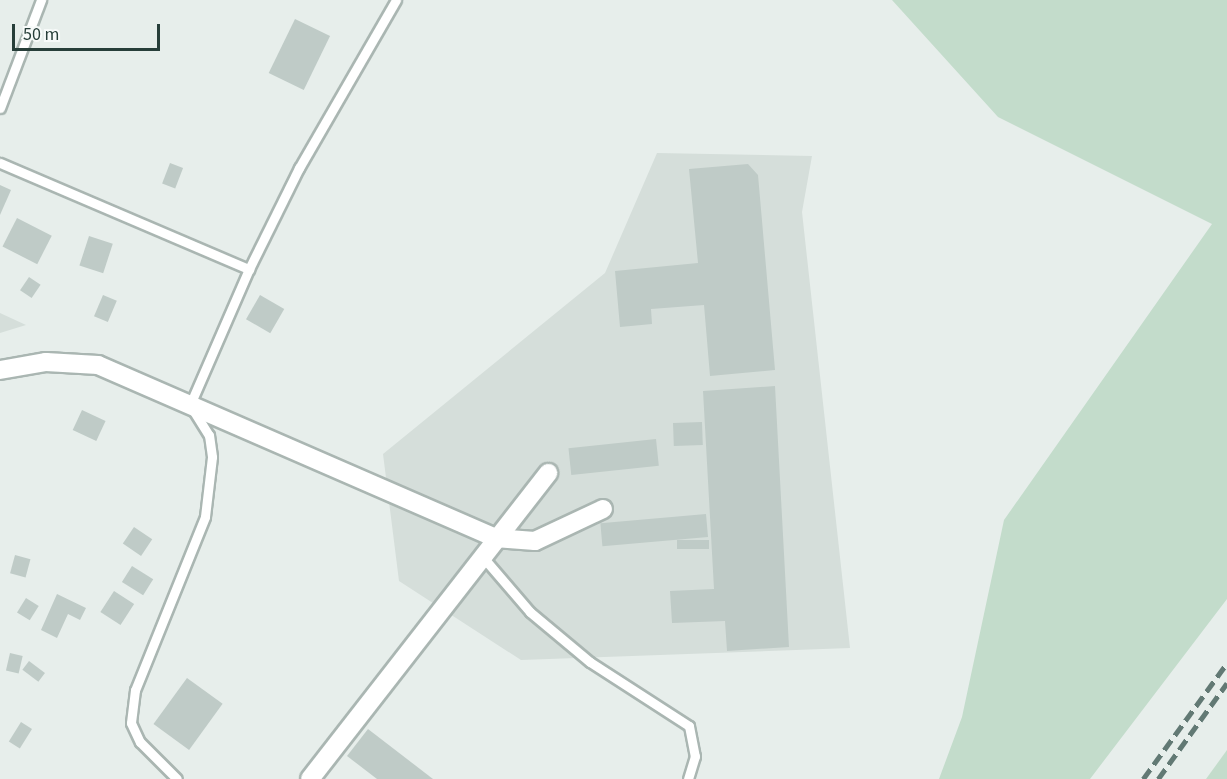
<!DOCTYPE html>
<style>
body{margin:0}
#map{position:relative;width:1227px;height:779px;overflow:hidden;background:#e7eeeb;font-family:"Source Sans 3",sans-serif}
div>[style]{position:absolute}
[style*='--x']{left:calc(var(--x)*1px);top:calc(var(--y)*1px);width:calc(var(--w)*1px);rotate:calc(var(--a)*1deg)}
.built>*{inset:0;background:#d5deda}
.green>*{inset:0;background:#c3dccb}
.building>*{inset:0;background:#bfcbc7;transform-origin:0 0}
.roads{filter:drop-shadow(2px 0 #aab6b2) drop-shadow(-2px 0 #aab6b2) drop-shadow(0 2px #aab6b2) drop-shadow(0 -2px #aab6b2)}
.service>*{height:9px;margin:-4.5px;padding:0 4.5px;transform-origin:4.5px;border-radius:4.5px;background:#fff}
.minor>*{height:18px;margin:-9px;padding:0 9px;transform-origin:9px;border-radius:9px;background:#fff}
.rail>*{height:4.5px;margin-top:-2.25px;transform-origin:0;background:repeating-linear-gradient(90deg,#627974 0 12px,transparent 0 18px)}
span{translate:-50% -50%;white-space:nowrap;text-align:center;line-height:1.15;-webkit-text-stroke:6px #f7faf9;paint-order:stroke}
.scale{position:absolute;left:12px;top:24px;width:148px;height:27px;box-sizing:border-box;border:3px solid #273e39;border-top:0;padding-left:8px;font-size:18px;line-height:21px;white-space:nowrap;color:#273e39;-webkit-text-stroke:4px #f7faf9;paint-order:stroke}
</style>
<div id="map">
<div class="built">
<i style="clip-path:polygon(657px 153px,812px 156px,802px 212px,850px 648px,521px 660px,399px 581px,383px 454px,605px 273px)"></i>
<i style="clip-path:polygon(0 313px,26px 325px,0 333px)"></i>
</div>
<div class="green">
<i style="clip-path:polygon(892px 0,1227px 0,1227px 599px,1090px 779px,939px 779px,962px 717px,1004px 520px,1212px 224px,998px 117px)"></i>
<i style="clip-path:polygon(1227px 750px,1227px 779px,1206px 779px)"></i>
</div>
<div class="building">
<i style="left:295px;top:19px;width:39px;height:60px;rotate:26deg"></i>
<i style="left:170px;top:163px;width:14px;height:22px;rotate:21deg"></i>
<i style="clip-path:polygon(748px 164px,758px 175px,775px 370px,710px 376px,704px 305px,651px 309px,652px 324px,620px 327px,615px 271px,698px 263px,689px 169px)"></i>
<i style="clip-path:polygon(0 185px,11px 190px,0 215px)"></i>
<i style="left:17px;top:218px;width:39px;height:32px;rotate:27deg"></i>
<i style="left:89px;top:236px;width:25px;height:31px;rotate:18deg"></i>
<i style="left:29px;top:277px;width:14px;height:16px;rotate:34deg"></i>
<i style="left:103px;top:295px;width:15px;height:23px;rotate:23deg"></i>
<i style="left:260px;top:295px;width:28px;height:28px;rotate:30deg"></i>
<i style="clip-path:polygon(775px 386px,789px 647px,727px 651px,725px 621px,672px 623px,670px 591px,714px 589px,703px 391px)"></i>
<i style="left:82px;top:410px;width:26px;height:22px;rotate:25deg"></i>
<i style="left:702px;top:422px;width:23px;height:29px;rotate:88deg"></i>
<i style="left:656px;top:439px;width:27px;height:88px;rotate:84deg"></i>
<i style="left:706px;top:514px;width:23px;height:106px;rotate:85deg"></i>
<i style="left:134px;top:527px;width:22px;height:20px;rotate:34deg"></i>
<i style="left:709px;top:540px;width:9px;height:32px;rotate:90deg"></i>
<i style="left:15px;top:555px;width:16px;height:19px;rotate:15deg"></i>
<i style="left:132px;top:566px;width:25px;height:19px;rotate:32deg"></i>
<i style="left:114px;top:591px;width:24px;height:25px;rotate:33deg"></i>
<i style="clip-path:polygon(57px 594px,86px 608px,80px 620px,68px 614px,57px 638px,41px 630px)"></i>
<i style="left:26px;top:598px;width:15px;height:17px;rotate:32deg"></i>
<i style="left:10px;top:653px;width:13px;height:18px;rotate:13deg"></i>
<i style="left:29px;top:661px;width:20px;height:11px;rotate:37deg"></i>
<i style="left:187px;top:678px;width:44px;height:57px;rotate:36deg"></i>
<i style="left:21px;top:722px;width:13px;height:23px;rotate:32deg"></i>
<i style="clip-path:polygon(368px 729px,433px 779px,377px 779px,347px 756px)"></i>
</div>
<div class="roads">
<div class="service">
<i style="--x:0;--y:108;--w:116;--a:-69.2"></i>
<i style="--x:0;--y:163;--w:271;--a:23.1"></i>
<i style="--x:249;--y:269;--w:148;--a:113.5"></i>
<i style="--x:190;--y:405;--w:36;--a:58"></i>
<i style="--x:209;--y:435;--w:22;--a:82"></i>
<i style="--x:212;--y:457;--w:60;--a:96.7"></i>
<i style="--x:205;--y:517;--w:187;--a:112"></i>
<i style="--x:135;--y:690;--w:33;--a:97"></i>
<i style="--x:131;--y:723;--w:21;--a:65"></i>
<i style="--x:140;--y:742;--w:52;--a:45"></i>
<i style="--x:249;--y:269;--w:113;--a:-63.7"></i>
<i style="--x:299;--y:168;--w:194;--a:-60"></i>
<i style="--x:482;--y:556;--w:74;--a:49.4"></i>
<i style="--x:530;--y:612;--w:78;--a:39.8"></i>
<i style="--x:590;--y:662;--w:118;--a:32.9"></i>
<i style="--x:689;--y:726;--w:31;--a:79"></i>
<i style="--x:695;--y:756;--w:24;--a:107"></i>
</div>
<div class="minor">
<i style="--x:0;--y:370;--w:47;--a:-9.9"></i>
<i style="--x:46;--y:362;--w:52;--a:3.3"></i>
<i style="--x:98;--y:365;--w:433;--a:23.5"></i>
<i style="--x:495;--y:538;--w:40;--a:4.3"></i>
<i style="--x:535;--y:541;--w:75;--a:-25.2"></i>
<i style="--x:310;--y:779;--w:388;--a:-52.1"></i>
</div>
</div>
<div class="rail">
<i style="--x:1143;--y:779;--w:143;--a:-54.1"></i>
<i style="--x:1158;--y:779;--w:118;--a:-54.3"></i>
</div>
<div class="scale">50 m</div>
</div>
